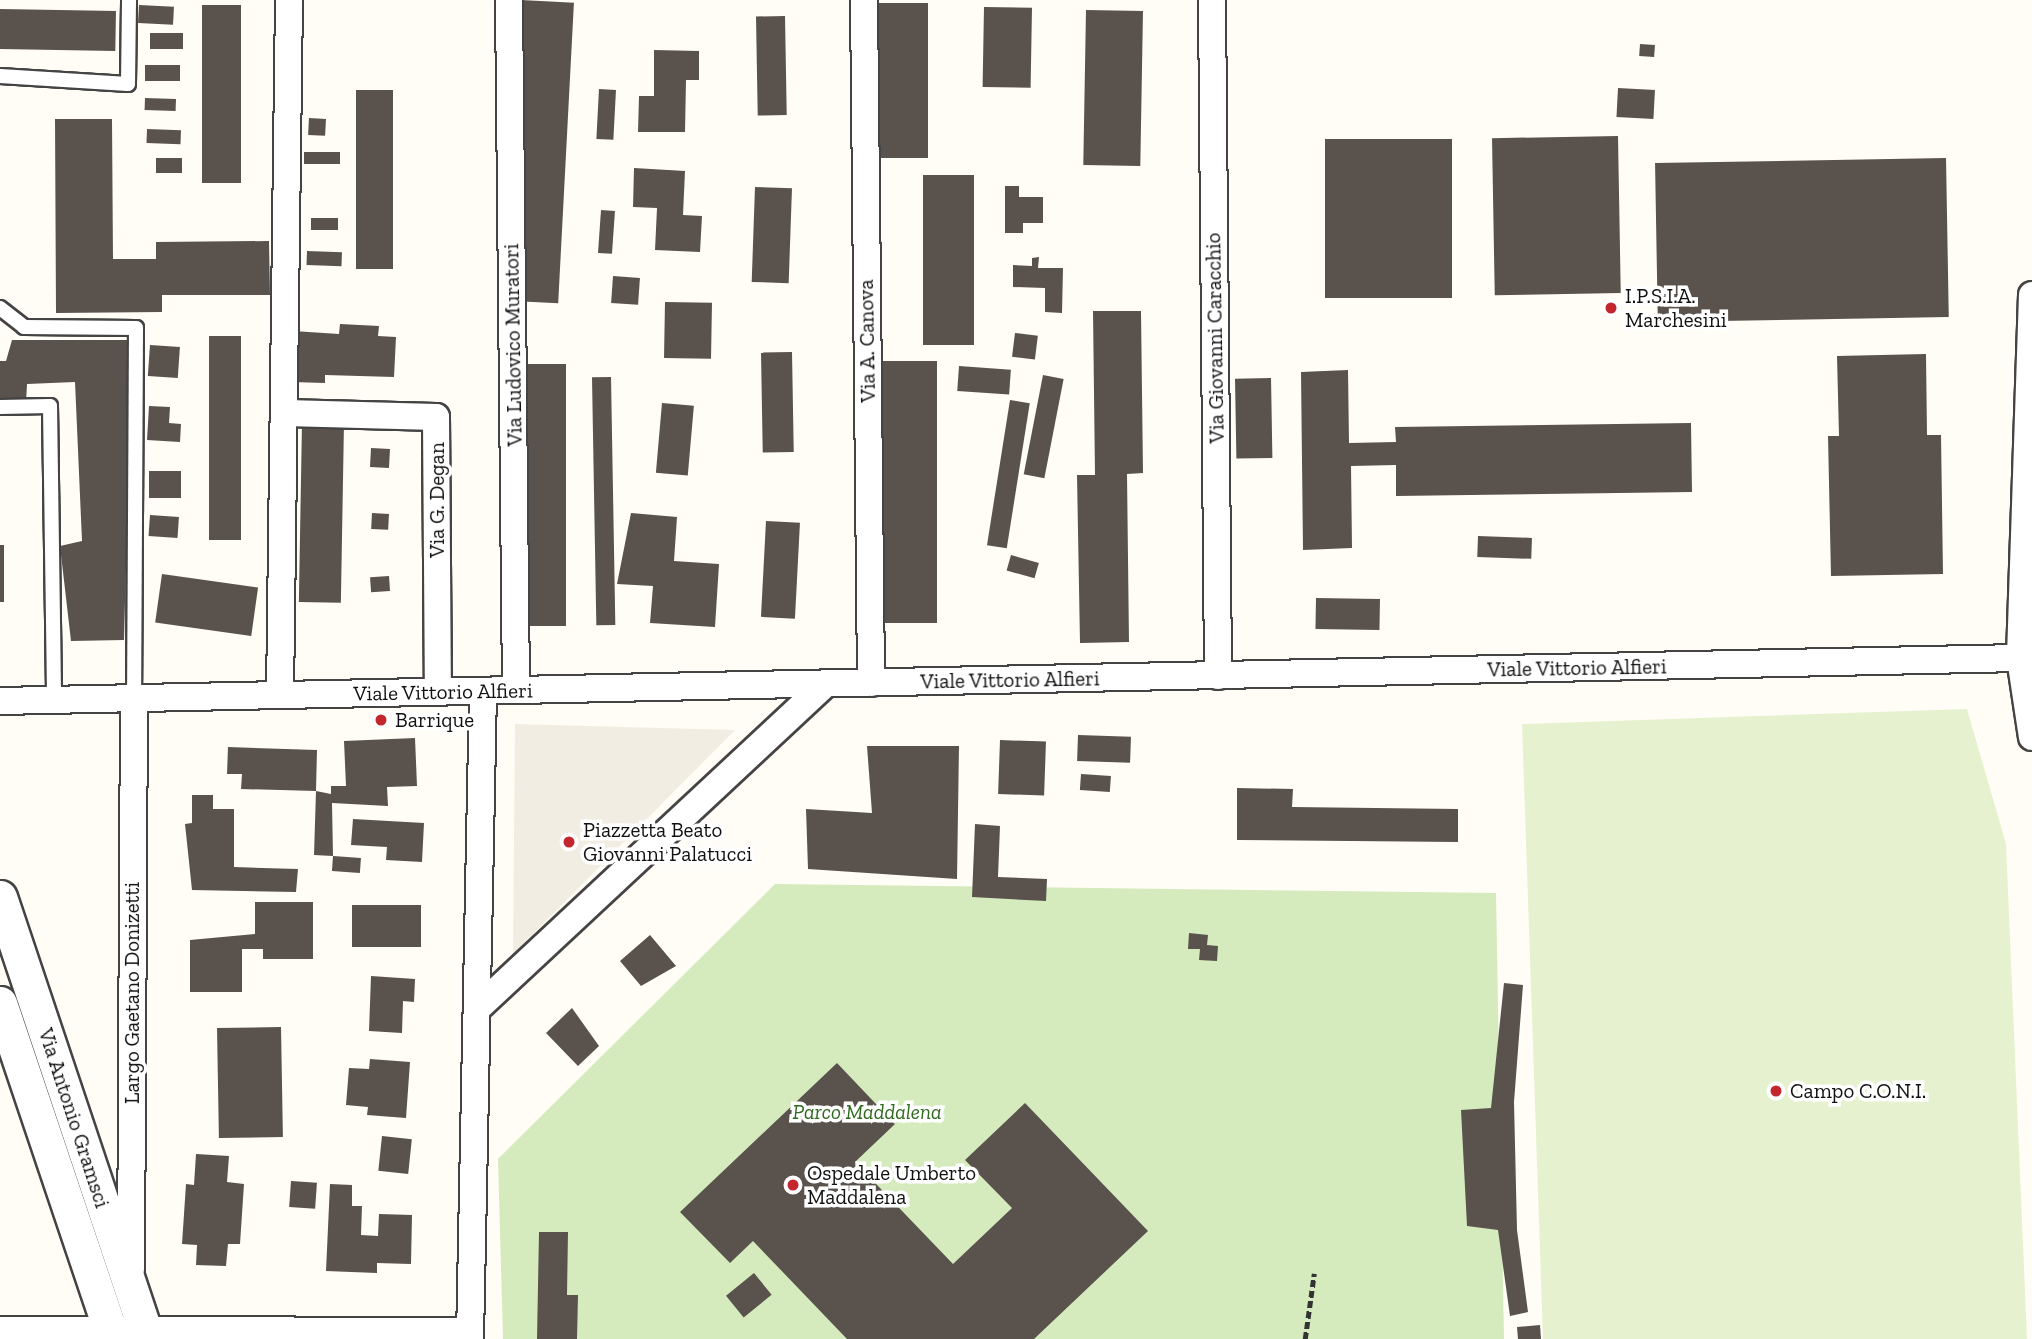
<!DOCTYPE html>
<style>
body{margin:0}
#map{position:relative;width:2032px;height:1339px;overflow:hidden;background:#fffdf5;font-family:"Zilla Slab",serif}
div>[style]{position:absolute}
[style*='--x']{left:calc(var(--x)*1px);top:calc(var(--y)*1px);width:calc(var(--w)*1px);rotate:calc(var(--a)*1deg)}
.green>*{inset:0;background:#d5ebbd}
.pitch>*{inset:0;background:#e6f2cf}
.plaza>*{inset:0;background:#f1ede2}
.building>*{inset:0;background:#5a524d;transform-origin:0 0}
.path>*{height:4.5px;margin-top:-2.25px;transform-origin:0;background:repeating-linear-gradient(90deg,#333 0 7px,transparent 0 10.5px)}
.roads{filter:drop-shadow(2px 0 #444) drop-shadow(-2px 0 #444) drop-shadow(0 2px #444) drop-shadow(0 -2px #444)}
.service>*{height:14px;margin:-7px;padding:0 7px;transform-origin:7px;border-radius:7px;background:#fff}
.minor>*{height:26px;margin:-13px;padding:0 13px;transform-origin:13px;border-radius:13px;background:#fff}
.tertiary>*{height:33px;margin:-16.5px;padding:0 16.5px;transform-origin:16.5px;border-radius:16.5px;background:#fff}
.dots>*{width:19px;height:19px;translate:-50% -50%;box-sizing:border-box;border:4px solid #fff;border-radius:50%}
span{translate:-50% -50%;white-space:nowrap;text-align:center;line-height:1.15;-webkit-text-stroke:7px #fff;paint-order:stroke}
.poi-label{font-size:21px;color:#111}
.left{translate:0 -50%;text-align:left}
.street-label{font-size:21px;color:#111}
.park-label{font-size:21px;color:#2f6b1f;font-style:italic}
</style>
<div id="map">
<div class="green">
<i style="clip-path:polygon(775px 884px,1496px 893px,1504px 1339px,503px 1339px,498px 1159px)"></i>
</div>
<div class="pitch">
<i style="clip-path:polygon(1967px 709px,2006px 844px,2027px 1339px,1543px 1339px,1522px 724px)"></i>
</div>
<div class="plaza">
<i style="clip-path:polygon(515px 724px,735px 730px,513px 954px)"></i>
</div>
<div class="building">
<i style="left:521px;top:0;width:53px;height:301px;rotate:3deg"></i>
<i style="left:876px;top:3px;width:52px;height:155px"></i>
<i style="left:139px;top:5px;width:35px;height:18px;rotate:3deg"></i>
<i style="left:202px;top:5px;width:39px;height:178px"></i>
<i style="left:984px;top:7px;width:48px;height:80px;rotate:1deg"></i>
<i style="left:0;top:9px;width:116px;height:40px;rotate:1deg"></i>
<i style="left:1086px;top:10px;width:57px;height:155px;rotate:1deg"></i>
<i style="left:785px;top:16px;width:99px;height:29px;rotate:89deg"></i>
<i style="left:183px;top:33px;width:16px;height:33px;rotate:90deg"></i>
<i style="left:1640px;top:44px;width:15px;height:12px;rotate:4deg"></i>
<i style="clip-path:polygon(654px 50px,699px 51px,699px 80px,686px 80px,685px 132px,638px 132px,639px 96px,654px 96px)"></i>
<i style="left:180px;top:65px;width:16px;height:35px;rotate:90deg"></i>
<i style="left:1618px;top:88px;width:37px;height:29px;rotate:3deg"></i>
<i style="left:599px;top:89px;width:17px;height:50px;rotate:3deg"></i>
<i style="left:356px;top:90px;width:37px;height:179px"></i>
<i style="left:145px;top:98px;width:31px;height:12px;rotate:2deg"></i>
<i style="left:309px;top:118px;width:17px;height:17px;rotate:3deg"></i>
<i style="clip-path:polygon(55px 119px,112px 119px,113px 259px,156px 259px,156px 242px,269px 241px,270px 295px,162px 295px,162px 312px,56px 313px)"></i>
<i style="left:147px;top:129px;width:34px;height:14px;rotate:2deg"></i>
<i style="left:1618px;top:136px;width:157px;height:126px;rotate:89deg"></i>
<i style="left:1325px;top:139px;width:127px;height:159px"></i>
<i style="left:340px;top:152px;width:12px;height:36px;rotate:90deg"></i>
<i style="left:182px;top:158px;width:15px;height:26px;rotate:90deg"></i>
<i style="left:1946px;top:158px;width:159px;height:291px;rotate:89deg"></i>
<i style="clip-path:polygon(634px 168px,685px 171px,683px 215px,702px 216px,700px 252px,655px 250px,657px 208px,633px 207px)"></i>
<i style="left:923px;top:175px;width:51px;height:170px"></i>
<i style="clip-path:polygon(1005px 186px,1019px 186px,1019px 197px,1043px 197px,1043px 223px,1023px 223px,1023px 233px,1005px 233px)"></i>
<i style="left:755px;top:187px;width:37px;height:95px;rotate:2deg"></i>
<i style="left:601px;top:210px;width:14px;height:43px;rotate:4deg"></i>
<i style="left:311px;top:218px;width:27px;height:12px"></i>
<i style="left:307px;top:251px;width:35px;height:14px;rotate:2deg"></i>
<i style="clip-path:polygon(1039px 257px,1038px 268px,1063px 268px,1062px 313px,1045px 312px,1045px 288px,1013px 287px,1013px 265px,1032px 266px,1032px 258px)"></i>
<i style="left:613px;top:276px;width:27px;height:27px;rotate:4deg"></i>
<i style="left:665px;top:302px;width:47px;height:56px;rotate:1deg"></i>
<i style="clip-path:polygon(1093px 311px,1141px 311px,1143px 473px,1127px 474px,1129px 642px,1080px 643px,1077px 475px,1095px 475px)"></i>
<i style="clip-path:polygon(340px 324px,379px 326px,378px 336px,396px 337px,394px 377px,325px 375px,325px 383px,291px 382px,293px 331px,339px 334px)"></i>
<i style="left:1015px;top:333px;width:23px;height:24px;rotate:7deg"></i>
<i style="left:209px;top:336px;width:32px;height:204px"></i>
<i style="clip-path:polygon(12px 340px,132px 340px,124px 640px,71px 641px,60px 546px,82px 541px,75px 382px,27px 384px,26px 403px,0 401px,0 361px,6px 361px)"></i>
<i style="left:150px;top:345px;width:30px;height:31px;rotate:4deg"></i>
<i style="left:792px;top:352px;width:100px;height:31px;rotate:89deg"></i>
<i style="clip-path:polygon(1926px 354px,1927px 435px,1941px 435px,1943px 574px,1831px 576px,1828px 436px,1839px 436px,1837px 356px)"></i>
<i style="left:882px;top:361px;width:55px;height:262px"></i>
<i style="left:524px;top:364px;width:42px;height:262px"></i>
<i style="left:959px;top:366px;width:52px;height:25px;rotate:4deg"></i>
<i style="clip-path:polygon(1348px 370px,1349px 443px,1396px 442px,1395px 427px,1691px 423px,1692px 492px,1396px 496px,1396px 465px,1351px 466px,1352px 548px,1303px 550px,1301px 372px)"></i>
<i style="left:1043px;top:375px;width:21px;height:101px;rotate:11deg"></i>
<i style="left:611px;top:377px;width:248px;height:19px;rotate:89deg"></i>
<i style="left:1271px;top:378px;width:80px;height:36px;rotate:89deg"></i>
<i style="left:1010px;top:400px;width:20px;height:147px;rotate:9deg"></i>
<i style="left:662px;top:403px;width:32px;height:70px;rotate:5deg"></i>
<i style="clip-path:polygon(149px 406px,170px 407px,169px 423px,181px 424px,180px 442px,147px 440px)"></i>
<i style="left:302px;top:422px;width:42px;height:180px;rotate:1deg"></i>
<i style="left:371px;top:448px;width:19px;height:19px;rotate:3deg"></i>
<i style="left:149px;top:471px;width:32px;height:27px"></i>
<i style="left:372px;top:513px;width:17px;height:16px;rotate:3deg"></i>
<i style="clip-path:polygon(631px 513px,677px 517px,674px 561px,719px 564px,715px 627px,650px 623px,653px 586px,617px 584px)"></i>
<i style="left:150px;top:515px;width:29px;height:21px;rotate:4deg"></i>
<i style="left:766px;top:521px;width:34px;height:96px;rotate:3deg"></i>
<i style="left:1478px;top:536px;width:54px;height:21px;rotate:2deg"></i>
<i style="left:0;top:545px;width:4px;height:57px"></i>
<i style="left:1011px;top:555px;width:29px;height:16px;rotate:16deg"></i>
<i style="left:162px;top:574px;width:97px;height:49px;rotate:8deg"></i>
<i style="left:389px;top:576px;width:15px;height:19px;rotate:86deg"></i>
<i style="left:1316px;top:598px;width:64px;height:31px;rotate:1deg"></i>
<i style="left:1078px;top:735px;width:53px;height:26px;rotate:2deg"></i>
<i style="clip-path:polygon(415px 738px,417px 786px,387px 787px,388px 806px,332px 803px,333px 856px,314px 855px,316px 791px,241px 789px,242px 774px,227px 774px,228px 747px,317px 750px,316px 791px,331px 794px,331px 786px,346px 786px,344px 741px)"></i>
<i style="left:1000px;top:740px;width:46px;height:54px;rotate:2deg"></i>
<i style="clip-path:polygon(867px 746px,959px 746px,957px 879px,808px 869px,806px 809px,872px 813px)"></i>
<i style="left:1081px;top:774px;width:30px;height:16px;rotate:4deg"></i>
<i style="clip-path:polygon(1237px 788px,1293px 789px,1292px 807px,1458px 809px,1458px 842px,1237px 840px)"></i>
<i style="clip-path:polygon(192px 795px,213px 795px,213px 809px,234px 809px,234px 867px,298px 869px,296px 892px,192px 890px,185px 824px,192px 823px)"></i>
<i style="clip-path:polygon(353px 819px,424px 823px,422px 862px,386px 860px,387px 847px,351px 845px)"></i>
<i style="clip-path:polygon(975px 824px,1000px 826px,998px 877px,1047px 879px,1046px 901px,972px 897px)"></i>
<i style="left:333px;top:856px;width:28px;height:15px;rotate:4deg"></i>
<i style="clip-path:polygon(255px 902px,313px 902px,313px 959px,263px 959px,263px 949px,242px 949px,242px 992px,190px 992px,190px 940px,255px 934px)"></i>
<i style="left:352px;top:905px;width:69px;height:42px"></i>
<i style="clip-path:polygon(1189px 933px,1208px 935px,1207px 945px,1218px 946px,1217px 961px,1199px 960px,1200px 949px,1188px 949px)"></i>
<i style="clip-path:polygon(650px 935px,676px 966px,641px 986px,620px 961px)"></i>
<i style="clip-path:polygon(371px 976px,415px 979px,414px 1002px,403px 1001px,402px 1033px,369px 1031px)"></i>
<i style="clip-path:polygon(1504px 983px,1523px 985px,1514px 1102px,1517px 1230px,1528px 1312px,1510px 1316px,1498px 1230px,1467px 1226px,1461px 1110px,1491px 1108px)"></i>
<i style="clip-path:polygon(572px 1008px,599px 1046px,578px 1066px,546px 1033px)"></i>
<i style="left:281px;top:1027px;width:110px;height:64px;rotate:89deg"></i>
<i style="clip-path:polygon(370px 1059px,410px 1062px,406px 1118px,367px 1115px,368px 1107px,346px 1105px,349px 1068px,369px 1069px)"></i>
<i style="clip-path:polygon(837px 1063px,895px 1124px,855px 1162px,953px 1264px,1012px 1208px,965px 1160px,1025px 1103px,1148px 1231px,1034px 1339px,847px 1339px,753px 1241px,730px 1263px,680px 1212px)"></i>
<i style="left:382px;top:1136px;width:30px;height:35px;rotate:6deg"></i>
<i style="clip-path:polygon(196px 1154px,229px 1156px,227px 1182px,244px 1184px,240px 1244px,228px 1244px,226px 1266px,196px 1265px,197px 1245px,182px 1244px,186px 1184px,194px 1185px)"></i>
<i style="left:291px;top:1181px;width:26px;height:26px;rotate:4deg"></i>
<i style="clip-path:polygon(330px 1184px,352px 1185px,352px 1206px,362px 1206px,361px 1235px,378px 1236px,379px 1214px,412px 1215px,411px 1264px,377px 1263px,377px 1273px,326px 1271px)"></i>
<i style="clip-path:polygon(539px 1232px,568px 1232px,567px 1295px,578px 1295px,577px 1339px,537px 1339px)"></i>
<i style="left:754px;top:1273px;width:28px;height:36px;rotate:51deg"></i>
<i style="clip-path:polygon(1540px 1325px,1541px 1339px,1518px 1339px,1517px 1327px)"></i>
</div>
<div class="path">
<i style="--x:1305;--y:1339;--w:66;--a:-82.1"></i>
</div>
<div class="roads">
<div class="service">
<i style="--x:0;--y:76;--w:128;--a:3.6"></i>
<i style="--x:128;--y:84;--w:84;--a:-89.3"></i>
<i style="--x:0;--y:308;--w:31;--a:38"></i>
<i style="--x:24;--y:327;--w:112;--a:0.5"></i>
<i style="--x:136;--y:328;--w:371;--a:90.3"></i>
<i style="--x:0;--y:407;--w:50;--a:-1.1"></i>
<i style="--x:50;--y:406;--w:294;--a:89.2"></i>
</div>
<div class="minor">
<i style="--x:509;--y:0;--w:690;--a:89.42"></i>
<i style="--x:864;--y:0;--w:683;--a:89.41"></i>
<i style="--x:1212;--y:0;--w:676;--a:89.49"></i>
<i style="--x:2032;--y:295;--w:363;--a:91.9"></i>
<i style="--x:2020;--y:658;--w:80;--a:81.4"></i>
<i style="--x:286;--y:413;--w:150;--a:1.5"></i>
<i style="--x:436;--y:417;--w:275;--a:89.6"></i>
<i style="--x:280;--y:695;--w:695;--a:-89.26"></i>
<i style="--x:0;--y:701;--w:2020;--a:-1.22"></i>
<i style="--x:479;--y:1007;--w:473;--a:-43"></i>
<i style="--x:131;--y:1269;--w:570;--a:-89.7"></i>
<i style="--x:0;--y:1330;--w:470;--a:0.1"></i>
<i style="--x:470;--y:1339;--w:648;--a:-88.85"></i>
</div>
<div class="tertiary">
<i style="--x:0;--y:897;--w:466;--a:71.5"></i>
<i style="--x:0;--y:1003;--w:354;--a:71.4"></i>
</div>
</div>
<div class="dots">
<i style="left:1611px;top:308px;background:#c4262e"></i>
<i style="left:381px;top:720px;background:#c4262e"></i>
<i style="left:569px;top:842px;background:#c4262e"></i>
<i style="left:1776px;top:1091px;background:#c4262e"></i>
<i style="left:793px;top:1185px;background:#c4262e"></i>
</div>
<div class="poi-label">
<span class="left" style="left:1625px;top:308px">I.P.S.I.A.<br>Marchesini</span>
<span class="left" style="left:395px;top:720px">Barrique</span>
<span class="left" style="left:583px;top:842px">Piazzetta Beato<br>Giovanni Palatucci</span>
<span class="left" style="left:1790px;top:1091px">Campo C.O.N.I.</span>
<span class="left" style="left:807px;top:1185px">Ospedale Umberto<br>Maddalena</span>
</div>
<div class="street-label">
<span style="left:1215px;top:338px;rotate:-91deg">Via Giovanni Caracchio</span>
<span style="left:867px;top:341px;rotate:-91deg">Via A. Canova</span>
<span style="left:513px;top:345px;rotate:-91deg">Via Ludovico Muratori</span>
<span style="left:437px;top:500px;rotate:-90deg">Via G. Degan</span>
<span style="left:1577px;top:668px;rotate:-1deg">Viale Vittorio Alfieri</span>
<span style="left:1010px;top:680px;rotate:-1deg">Viale Vittorio Alfieri</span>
<span style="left:443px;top:692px;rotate:-1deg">Viale Vittorio Alfieri</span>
<span style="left:132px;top:993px;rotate:-90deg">Largo Gaetano Donizetti</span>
<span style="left:74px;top:1118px;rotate:72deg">Via Antonio Gramsci</span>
</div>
<div class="park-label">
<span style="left:867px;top:1112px">Parco Maddalena</span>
</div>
</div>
